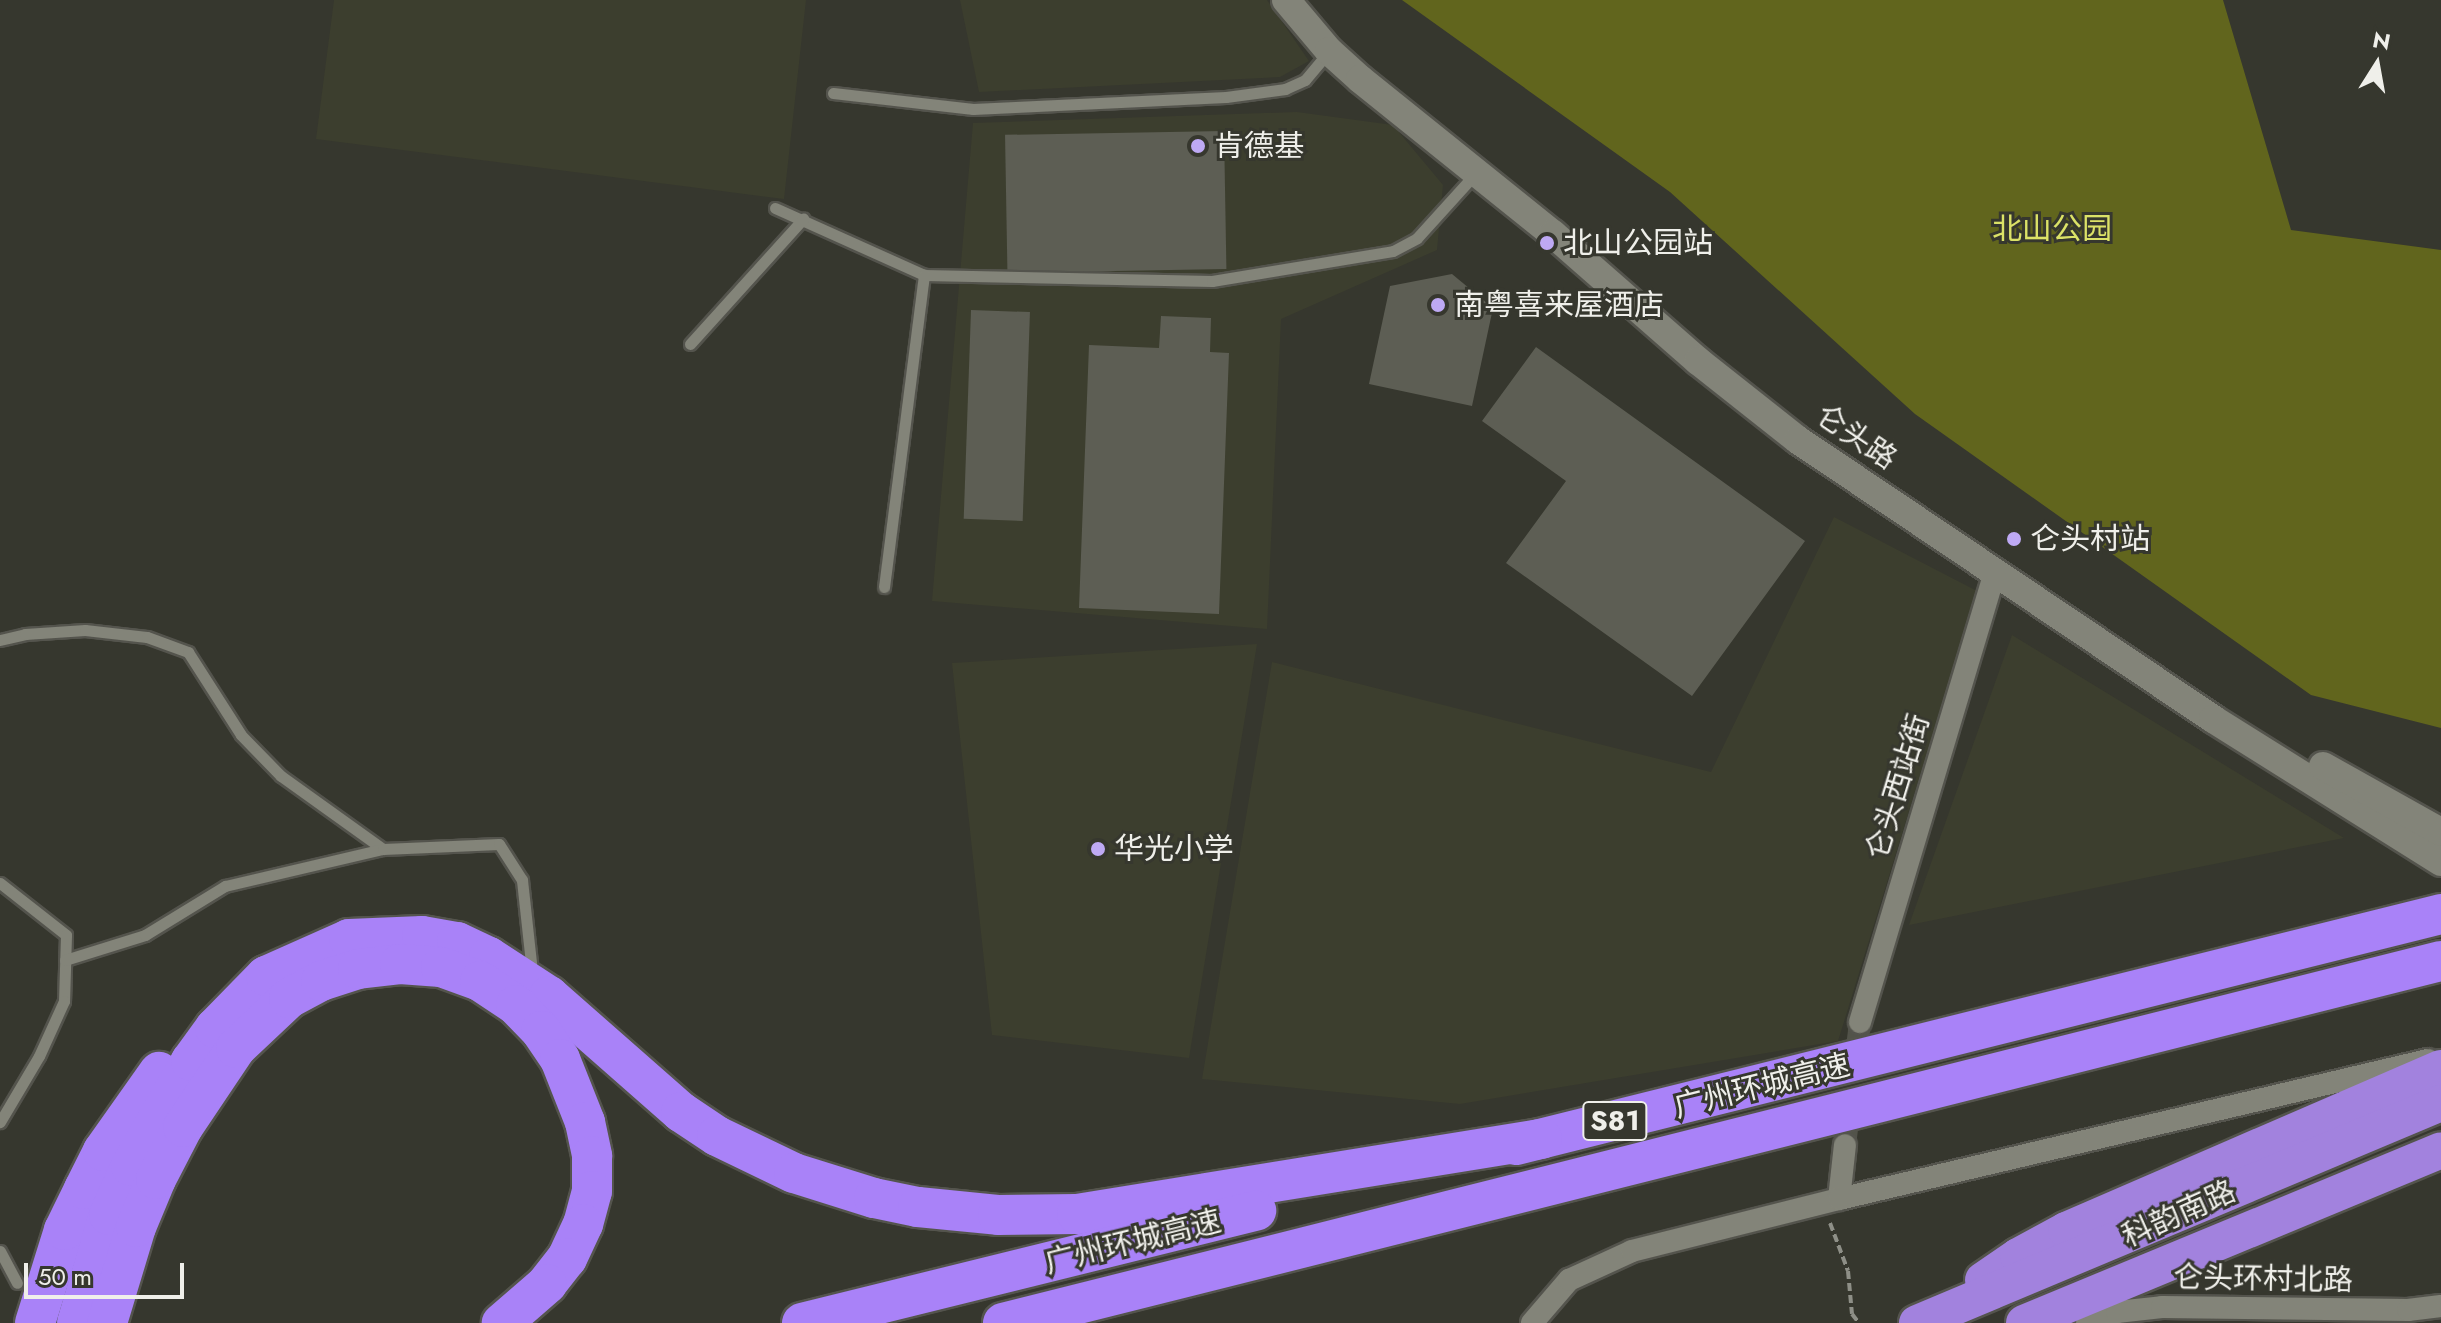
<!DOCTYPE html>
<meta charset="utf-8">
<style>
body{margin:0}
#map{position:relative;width:2441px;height:1323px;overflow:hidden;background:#36372e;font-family:Jost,"Noto Sans SC",sans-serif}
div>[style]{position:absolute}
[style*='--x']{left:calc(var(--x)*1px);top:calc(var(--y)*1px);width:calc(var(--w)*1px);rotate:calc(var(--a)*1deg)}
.built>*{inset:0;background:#3c3e2e}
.green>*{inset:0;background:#61651d}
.building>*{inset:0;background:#5d5e54;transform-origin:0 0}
.minor-tunnel>*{height:22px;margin-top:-11px;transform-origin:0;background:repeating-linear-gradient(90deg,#52534a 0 22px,transparent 0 33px)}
.path>*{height:4px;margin-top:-2px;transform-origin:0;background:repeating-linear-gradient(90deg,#8e8f87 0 8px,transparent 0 12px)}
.roads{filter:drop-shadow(2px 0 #54544d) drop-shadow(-2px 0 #54544d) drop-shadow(0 2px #54544d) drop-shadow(0 -2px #54544d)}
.service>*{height:11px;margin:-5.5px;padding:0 5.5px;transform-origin:5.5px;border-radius:5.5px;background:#838479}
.minor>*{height:22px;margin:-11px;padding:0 11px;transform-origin:11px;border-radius:11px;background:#838479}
.tertiary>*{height:28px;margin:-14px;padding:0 14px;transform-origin:14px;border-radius:14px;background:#838479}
.trunk>*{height:36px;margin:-18px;padding:0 18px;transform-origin:18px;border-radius:18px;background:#a282de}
.motorway>*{height:40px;margin:-20px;padding:0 20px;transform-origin:20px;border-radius:20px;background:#a982f8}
.dots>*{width:22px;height:22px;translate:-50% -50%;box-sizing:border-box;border:4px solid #36372e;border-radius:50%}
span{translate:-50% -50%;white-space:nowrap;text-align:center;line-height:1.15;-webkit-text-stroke:6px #36372e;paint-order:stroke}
.shield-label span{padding:2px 6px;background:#36372e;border:2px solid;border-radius:6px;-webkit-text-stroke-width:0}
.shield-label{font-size:28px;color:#efefea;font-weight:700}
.poi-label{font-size:30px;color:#efefea}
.left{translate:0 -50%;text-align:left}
.park-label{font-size:30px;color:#dbe267}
.street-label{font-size:30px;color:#efefea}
.north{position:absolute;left:2337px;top:24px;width:80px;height:80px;-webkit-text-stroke:6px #36372e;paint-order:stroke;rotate:11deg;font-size:22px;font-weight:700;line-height:32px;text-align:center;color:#efefea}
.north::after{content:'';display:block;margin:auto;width:28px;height:36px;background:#efefea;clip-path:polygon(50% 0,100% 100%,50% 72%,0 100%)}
.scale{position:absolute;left:24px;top:1263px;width:160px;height:36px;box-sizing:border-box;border:4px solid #efefea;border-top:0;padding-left:10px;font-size:24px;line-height:28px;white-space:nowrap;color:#efefea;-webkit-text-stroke:6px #36372e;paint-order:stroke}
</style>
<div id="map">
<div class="built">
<i style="clip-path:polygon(334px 0,806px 0,784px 199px,316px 139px)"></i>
<i style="clip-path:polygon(960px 0,1267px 0,1309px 61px,1280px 77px,979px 92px)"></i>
<i style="clip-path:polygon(1297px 112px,1393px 125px,1443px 185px,1437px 250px,1281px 319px,1267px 629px,932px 601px,973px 123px)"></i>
<i style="clip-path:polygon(1834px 517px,1977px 591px,1838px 1041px,1460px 1104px,1202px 1079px,1272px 662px,1711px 772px)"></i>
<i style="clip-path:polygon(2012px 635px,2344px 838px,1909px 925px)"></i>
<i style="clip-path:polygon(1257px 644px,1189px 1058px,992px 1035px,952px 663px)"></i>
</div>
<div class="green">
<i style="clip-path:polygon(1402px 0,2223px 0,2291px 230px,2441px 250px,2441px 728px,2311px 695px,1915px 414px,1670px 192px)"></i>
</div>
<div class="building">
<i style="left:1224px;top:131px;width:138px;height:219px;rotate:89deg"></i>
<i style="clip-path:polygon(1452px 274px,1493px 308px,1472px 406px,1369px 384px,1390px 286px)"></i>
<i style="left:971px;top:310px;width:59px;height:209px;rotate:2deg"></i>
<i style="clip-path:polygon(1161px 316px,1211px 318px,1210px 352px,1229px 353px,1219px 614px,1079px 608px,1089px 345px,1159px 348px)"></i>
<i style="clip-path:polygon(1536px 347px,1805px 541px,1692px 696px,1506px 563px,1566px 481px,1482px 421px)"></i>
</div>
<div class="minor-tunnel">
<i style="--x:1845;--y:1145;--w:124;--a:-83"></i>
</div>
<div class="path">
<i style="--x:1830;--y:1223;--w:51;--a:69.4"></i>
<i style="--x:1848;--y:1271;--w:43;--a:84.7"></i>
<i style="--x:1852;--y:1314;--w:11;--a:52"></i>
</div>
<div class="roads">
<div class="service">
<i style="--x:833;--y:93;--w:141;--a:6.5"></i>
<i style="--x:973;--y:109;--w:253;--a:-2.7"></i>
<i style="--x:1226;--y:97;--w:60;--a:-7.7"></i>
<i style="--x:1285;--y:89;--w:22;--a:-24"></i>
<i style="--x:1305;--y:80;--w:38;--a:-50"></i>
<i style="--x:775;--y:208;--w:163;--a:24.2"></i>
<i style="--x:924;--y:275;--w:288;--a:1.2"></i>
<i style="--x:1212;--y:281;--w:183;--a:-9.4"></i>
<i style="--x:1393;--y:251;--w:27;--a:-28"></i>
<i style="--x:1417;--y:238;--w:88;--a:-47.8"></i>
<i style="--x:690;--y:344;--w:169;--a:-47.9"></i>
<i style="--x:884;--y:587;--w:315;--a:-82.7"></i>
<i style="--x:0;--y:640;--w:26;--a:-13"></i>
<i style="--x:25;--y:634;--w:60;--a:-3.8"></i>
<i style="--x:85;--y:630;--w:62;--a:6.4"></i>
<i style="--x:147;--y:637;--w:44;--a:20.1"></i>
<i style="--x:188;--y:652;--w:98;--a:57.4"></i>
<i style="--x:241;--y:735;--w:57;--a:45.7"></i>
<i style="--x:281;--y:776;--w:125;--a:35.6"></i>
<i style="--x:0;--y:883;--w:84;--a:38.2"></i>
<i style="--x:66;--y:935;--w:66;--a:91.7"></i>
<i style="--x:64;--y:1001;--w:60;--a:114.4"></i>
<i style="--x:39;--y:1056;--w:77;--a:120.6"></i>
<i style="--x:65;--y:960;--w:84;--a:-17.4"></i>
<i style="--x:145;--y:935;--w:94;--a:-31.5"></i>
<i style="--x:225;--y:886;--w:162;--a:-13.2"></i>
<i style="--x:383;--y:849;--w:116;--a:-2.5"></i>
<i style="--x:499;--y:844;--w:43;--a:57.4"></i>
<i style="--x:522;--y:880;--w:93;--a:83.8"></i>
<i style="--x:0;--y:1251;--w:36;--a:62"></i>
</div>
<div class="minor">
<i style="--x:1860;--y:1022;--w:472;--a:-73.3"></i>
<i style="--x:1839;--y:1199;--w:54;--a:-83.7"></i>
<i style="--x:1532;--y:1323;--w:57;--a:-49.3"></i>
<i style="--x:1569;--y:1280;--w:69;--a:-24.7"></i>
<i style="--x:1632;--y:1251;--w:213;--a:-14.1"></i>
<i style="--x:1839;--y:1199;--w:605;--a:-13.28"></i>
<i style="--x:2087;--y:1323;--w:32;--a:-20"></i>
<i style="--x:2117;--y:1312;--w:45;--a:-6.3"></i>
<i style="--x:2162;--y:1307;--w:246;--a:0.7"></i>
<i style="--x:2408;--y:1310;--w:33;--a:-7"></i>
</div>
<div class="tertiary">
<i style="--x:1286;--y:0;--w:67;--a:49.9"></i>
<i style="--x:1329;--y:51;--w:42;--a:42.1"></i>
<i style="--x:1360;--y:79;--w:248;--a:38.8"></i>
<i style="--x:1553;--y:234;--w:193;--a:41.2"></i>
<i style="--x:1698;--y:361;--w:127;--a:38.3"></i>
<i style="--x:1798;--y:440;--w:500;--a:33.91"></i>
<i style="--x:2213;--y:719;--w:269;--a:32.1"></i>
<i style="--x:2323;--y:766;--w:135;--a:29.2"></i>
</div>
<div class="trunk">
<i style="--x:1983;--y:1280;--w:42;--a:-34.4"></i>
<i style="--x:2018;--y:1256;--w:55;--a:-28.4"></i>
<i style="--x:2066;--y:1230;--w:408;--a:-23.4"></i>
<i style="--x:1917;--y:1323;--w:568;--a:-22.77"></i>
<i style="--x:2024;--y:1323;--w:451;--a:-22.5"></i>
</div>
<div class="motorway">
<i style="--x:1516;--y:1145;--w:953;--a:-14.02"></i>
<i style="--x:35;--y:1323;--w:97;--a:-72.7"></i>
<i style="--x:64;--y:1230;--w:46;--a:-64"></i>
<i style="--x:84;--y:1189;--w:42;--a:-63.4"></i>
<i style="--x:103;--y:1151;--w:97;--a:-54.7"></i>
<i style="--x:77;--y:1323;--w:113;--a:-73.5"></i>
<i style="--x:109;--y:1215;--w:54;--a:-65.8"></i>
<i style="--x:131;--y:1166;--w:121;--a:-60.3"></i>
<i style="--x:191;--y:1061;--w:41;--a:-54"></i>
<i style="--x:215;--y:1028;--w:73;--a:-45.6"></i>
<i style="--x:266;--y:976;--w:91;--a:-24"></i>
<i style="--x:349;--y:939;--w:73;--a:-2.4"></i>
<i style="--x:422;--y:936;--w:36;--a:10"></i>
<i style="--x:457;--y:942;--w:35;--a:25"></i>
<i style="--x:489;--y:957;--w:72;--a:33"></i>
<i style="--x:549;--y:996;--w:176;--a:41.3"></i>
<i style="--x:681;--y:1112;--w:43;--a:33.7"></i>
<i style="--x:717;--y:1136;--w:85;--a:25.7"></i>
<i style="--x:794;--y:1173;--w:84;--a:17.4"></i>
<i style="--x:874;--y:1198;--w:45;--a:11.6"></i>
<i style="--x:918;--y:1207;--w:80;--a:5.7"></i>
<i style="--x:998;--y:1215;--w:79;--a:-0.7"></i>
<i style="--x:1077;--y:1214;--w:471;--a:-9.2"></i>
<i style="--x:107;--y:1323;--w:100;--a:-73.2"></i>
<i style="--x:136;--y:1227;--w:52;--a:-67.4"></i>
<i style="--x:156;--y:1179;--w:59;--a:-62.6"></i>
<i style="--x:183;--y:1127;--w:95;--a:-56.1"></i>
<i style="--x:236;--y:1048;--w:73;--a:-43.3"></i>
<i style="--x:289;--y:998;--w:36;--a:-28"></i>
<i style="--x:321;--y:981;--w:39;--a:-18"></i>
<i style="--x:358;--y:969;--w:42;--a:-6.8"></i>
<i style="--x:400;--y:964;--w:41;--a:4.2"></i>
<i style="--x:441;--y:967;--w:41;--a:19.7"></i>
<i style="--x:480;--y:981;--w:43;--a:33.7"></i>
<i style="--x:516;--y:1005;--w:36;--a:46"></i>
<i style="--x:541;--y:1031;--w:34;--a:56"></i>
<i style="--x:560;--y:1059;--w:68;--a:68.4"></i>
<i style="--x:585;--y:1122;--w:35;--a:78"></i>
<i style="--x:592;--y:1156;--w:35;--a:90"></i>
<i style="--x:592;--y:1191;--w:34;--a:105"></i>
<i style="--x:583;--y:1224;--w:38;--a:115"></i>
<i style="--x:567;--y:1258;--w:33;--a:128"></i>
<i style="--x:547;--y:1284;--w:60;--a:139.1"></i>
<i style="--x:802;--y:1323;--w:468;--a:-13.9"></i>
<i style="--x:1003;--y:1323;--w:1483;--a:-14.13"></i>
</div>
</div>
<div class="dots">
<i style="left:1198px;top:146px;background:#bea9f4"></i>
<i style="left:1547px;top:243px;background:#bea9f4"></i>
<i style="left:1438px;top:305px;background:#bea9f4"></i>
<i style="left:2014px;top:539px;background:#bea9f4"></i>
<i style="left:1098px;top:849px;background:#bea9f4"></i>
</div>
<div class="shield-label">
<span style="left:1615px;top:1121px">S81</span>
</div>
<div class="poi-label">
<span class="left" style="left:1214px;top:146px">肯德基</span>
<span class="left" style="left:1563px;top:243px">北山公园站</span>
<span class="left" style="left:1454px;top:305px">南粤喜来屋酒店</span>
<span class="left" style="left:2030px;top:539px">仑头村站</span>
<span class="left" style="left:1114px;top:849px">华光小学</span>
</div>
<div class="park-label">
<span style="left:2052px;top:229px">北山公园</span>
</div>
<div class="street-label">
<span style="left:1856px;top:437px;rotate:34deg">仑头路</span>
<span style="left:1898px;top:787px;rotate:-73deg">仑头西站街</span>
<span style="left:1762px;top:1086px;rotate:-14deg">广州环城高速</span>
<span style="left:2179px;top:1214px;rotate:-24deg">科韵南路</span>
<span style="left:1133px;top:1242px;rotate:-14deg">广州环城高速</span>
<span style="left:2263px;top:1279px;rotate:1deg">仑头环村北路</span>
</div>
<div class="north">N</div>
<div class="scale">50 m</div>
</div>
